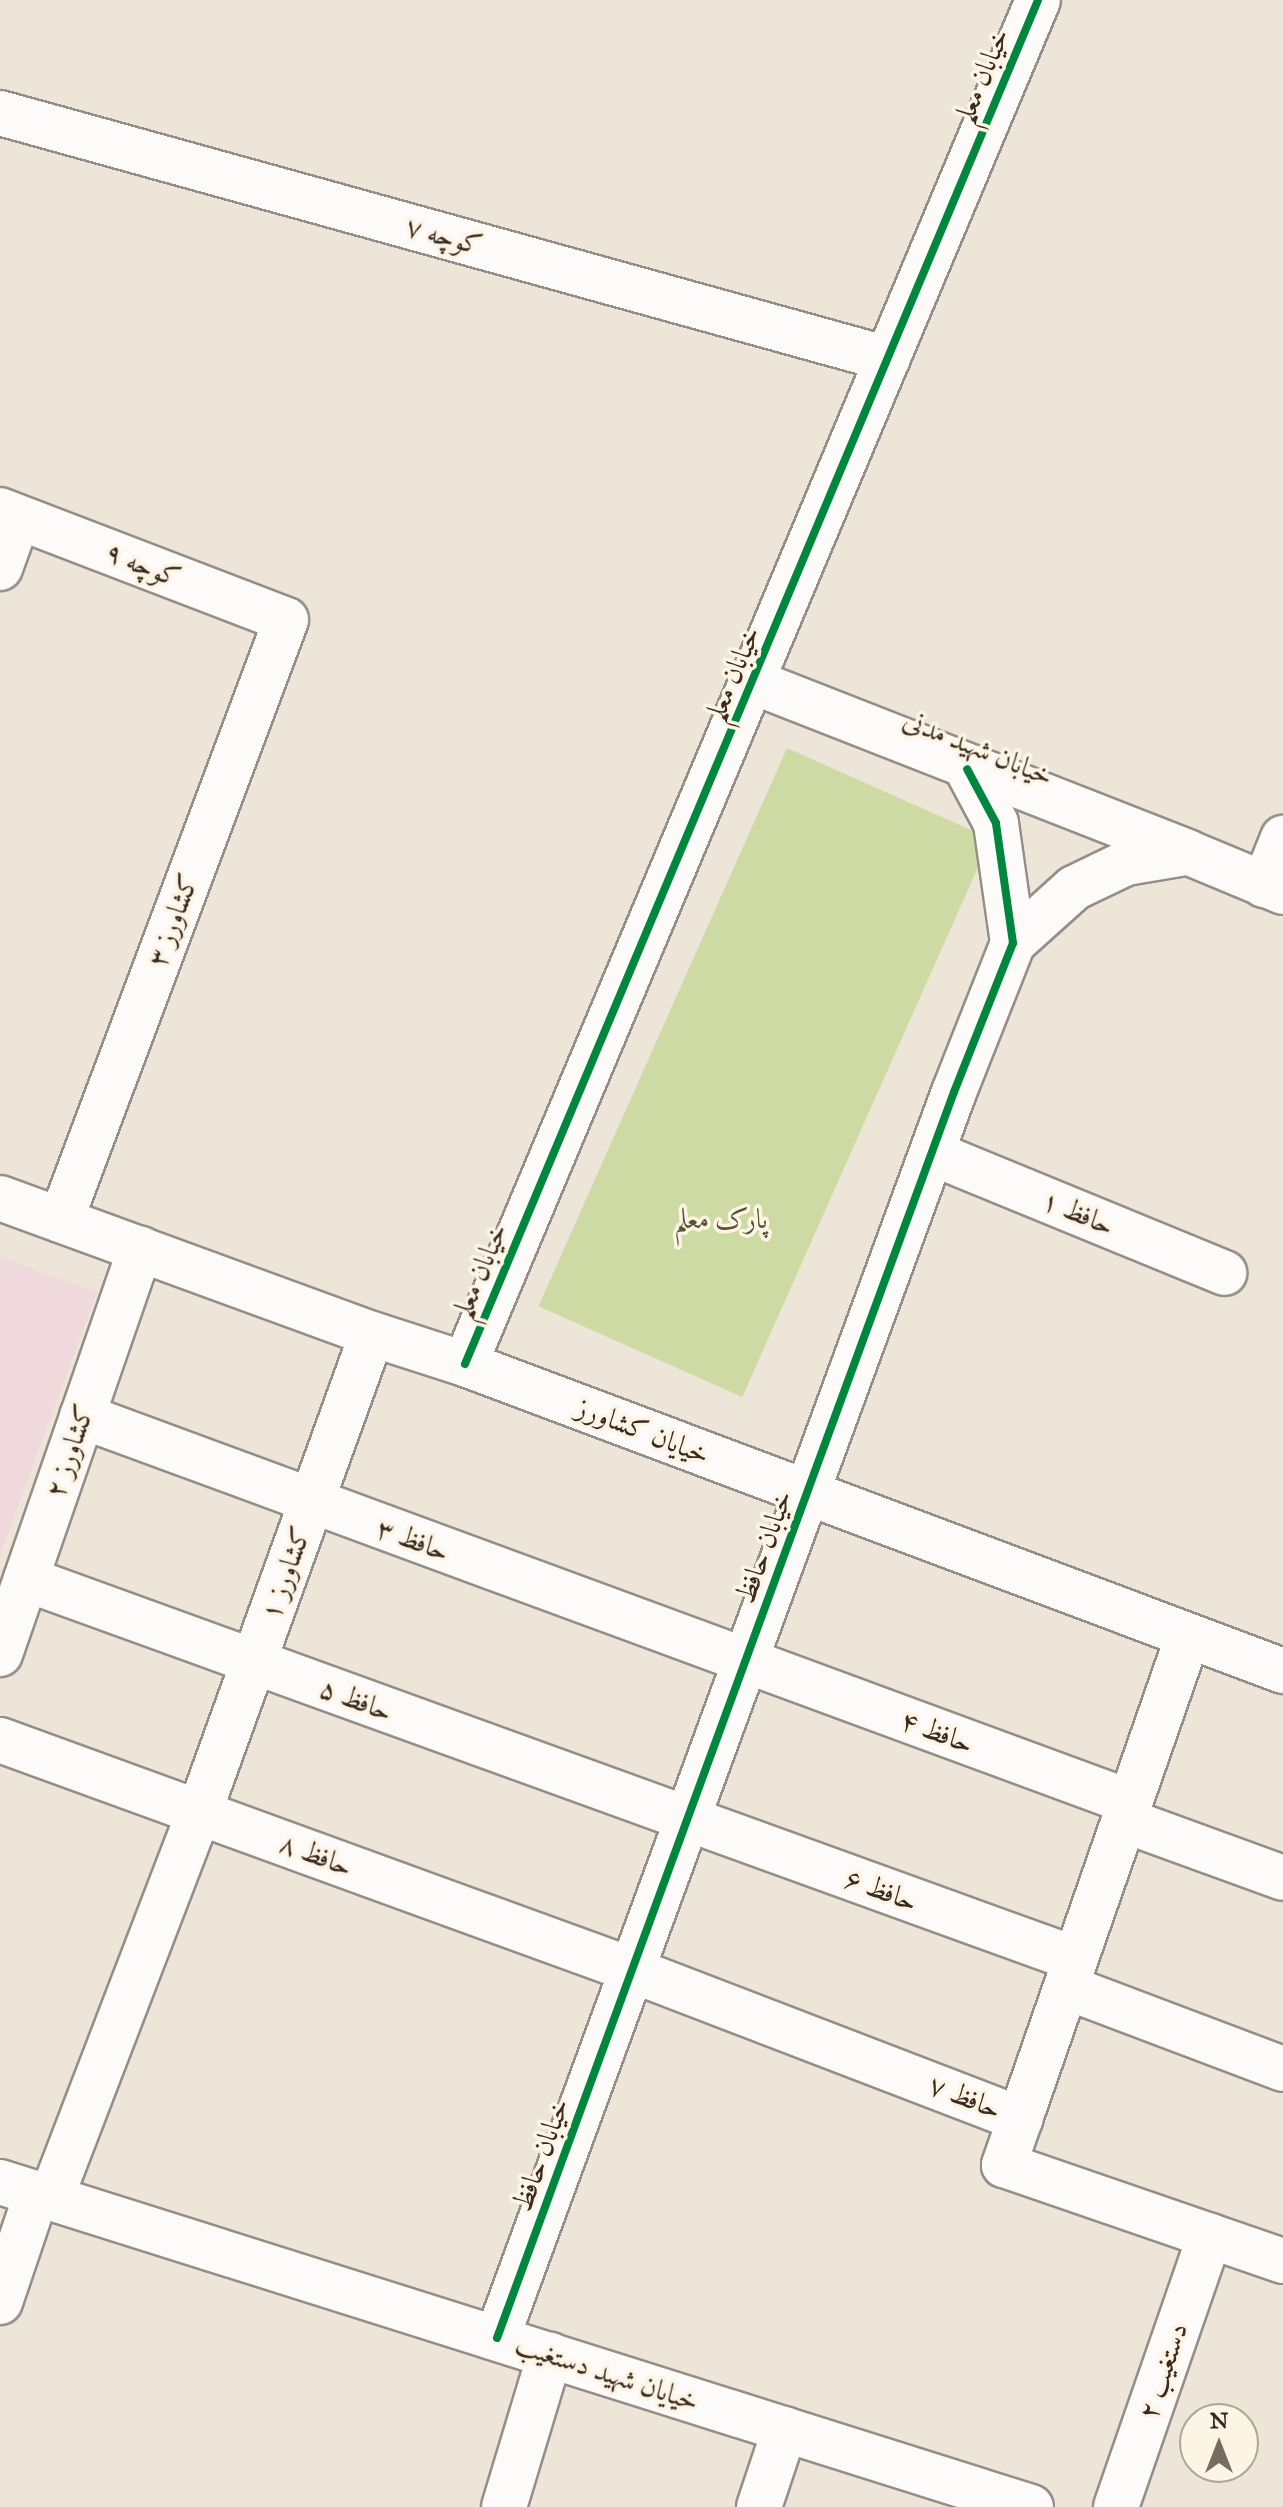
<!DOCTYPE html>
<meta charset="utf-8">
<style>
body{margin:0}
#map{position:relative;width:1283px;height:2507px;overflow:hidden;background:#ede5d8;font-family:"IM FELL Great Primer",Amiri,serif}
div>[style]{position:absolute}
[style*='--x']{left:calc(var(--x)*1px);top:calc(var(--y)*1px);width:calc(var(--w)*1px);rotate:calc(var(--a)*1deg)}
.built>*{inset:0;background:#f0d9dc}
.green>*{inset:0;background:#cedaa3;transform-origin:0 0}
.roads{filter:drop-shadow(2px 0 #958e86) drop-shadow(-2px 0 #958e86) drop-shadow(0 2px #958e86) drop-shadow(0 -2px #958e86)}
.minor>*{height:44px;margin:-22px;padding:0 22px;transform-origin:22px;border-radius:22px;background:#fcfbf9}
.major>*{height:44px;margin:-22px;padding:0 22px;transform-origin:22px;border-radius:22px;background:#fcfbf9}
.cycleway>*{height:8px;margin:-4px;padding:0 4px;transform-origin:4px;border-radius:4px;background:#00873e}
span{translate:-50% -50%;white-space:nowrap;text-align:center;line-height:1.15;-webkit-text-stroke:7px #fcf5e5;paint-order:stroke}
.street-label{font-size:28px;color:#3b2a1e}
.park-label{font-size:28px;color:#5a5434}
.north{position:absolute;left:1179px;top:2403px;width:80px;height:80px;box-sizing:border-box;background:#fcf5e5;border:2px solid #afa495;border-radius:50%;rotate:0deg;font-size:22px;font-weight:700;line-height:32px;text-align:center;color:#3b2a1e}
.north::after{content:'';display:block;margin:auto;width:28px;height:36px;background:#796b5f;clip-path:polygon(50% 0,100% 100%,50% 72%,0 100%)}
</style>
<div id="map">
<div class="built">
<i style="clip-path:polygon(0 1257px,97px 1292px,0 1555px)"></i>
</div>
<div class="green">
<i style="left:787px;top:748px;width:223px;height:611px;rotate:24deg"></i>
</div>
<div class="roads">
<div class="minor">
<i style="--x:0;--y:113;--w:921;--a:15.48"></i>
<i style="--x:0;--y:510;--w:306;--a:21"></i>
<i style="--x:286;--y:620;--w:641;--a:110.56"></i>
<i style="--x:0;--y:568;--w:53;--a:-70.2"></i>
<i style="--x:754;--y:682;--w:465;--a:21.4"></i>
<i style="--x:1264;--y:885;--w:51;--a:-68"></i>
<i style="--x:1013;--y:943;--w:82;--a:-42"></i>
<i style="--x:1074;--y:888;--w:58;--a:-25.7"></i>
<i style="--x:1126;--y:863;--w:60;--a:-9.6"></i>
<i style="--x:932;--y:1153;--w:316;--a:22.3"></i>
<i style="--x:0;--y:1198;--w:396;--a:20.1"></i>
<i style="--x:372;--y:1334;--w:98;--a:17.9"></i>
<i style="--x:465;--y:1364;--w:874;--a:20.57"></i>
<i style="--x:465;--y:1364;--w:1479;--a:-67.21"></i>
<i style="--x:82;--y:1416;--w:1117;--a:20.22"></i>
<i style="--x:26;--y:1579;--w:1116;--a:19.91"></i>
<i style="--x:0;--y:1654;--w:429;--a:-70.9"></i>
<i style="--x:0;--y:1740;--w:673;--a:20"></i>
<i style="--x:632;--y:1970;--w:416;--a:21"></i>
<i style="--x:1020;--y:2119;--w:49;--a:109.2"></i>
<i style="--x:1004;--y:2165;--w:295;--a:19"></i>
<i style="--x:1124;--y:1820;--w:169;--a:20"></i>
<i style="--x:1066;--y:1987;--w:232;--a:20.7"></i>
<i style="--x:1020;--y:2119;--w:511;--a:-70.82"></i>
<i style="--x:51;--y:2198;--w:412;--a:-69"></i>
<i style="--x:199;--y:1813;--w:509;--a:-70.14"></i>
<i style="--x:0;--y:2302;--w:115;--a:-71.3"></i>
<i style="--x:497;--y:2338;--w:1327;--a:-69.86"></i>
<i style="--x:954;--y:1092;--w:160;--a:-68.4"></i>
<i style="--x:1013;--y:943;--w:121;--a:-98.1"></i>
<i style="--x:996;--y:823;--w:61;--a:-118.2"></i>
<i style="--x:504;--y:2507;--w:159;--a:-73.2"></i>
<i style="--x:759;--y:2507;--w:82;--a:-71.6"></i>
<i style="--x:1116;--y:2507;--w:287;--a:-70.9"></i>
</div>
<div class="major">
<i style="--x:1187;--y:852;--w:104;--a:22.6"></i>
<i style="--x:0;--y:2182;--w:1081;--a:17.5"></i>
</div>
</div>
<div class="cycleway">
<i style="--x:465;--y:1364;--w:1479;--a:-67.21"></i>
<i style="--x:497;--y:2338;--w:1327;--a:-69.86"></i>
<i style="--x:954;--y:1092;--w:160;--a:-68.4"></i>
<i style="--x:1013;--y:943;--w:121;--a:-98.1"></i>
<i style="--x:996;--y:823;--w:61;--a:-118.2"></i>
</div>
<div class="street-label">
<span style="left:982px;top:76px;rotate:-67deg">خیابان معلم</span>
<span style="left:444px;top:236px;rotate:15deg">کوچه ۷</span>
<span style="left:143px;top:565px;rotate:21deg">کوچه ۹</span>
<span style="left:733px;top:674px;rotate:-67deg">خیابان معلم</span>
<span style="left:978px;top:748px;rotate:22deg">خیابان شهید مدنی</span>
<span style="left:173px;top:920px;rotate:-69deg">کشاورز ۳</span>
<span style="left:1078px;top:1213px;rotate:22deg">حافظ ۱</span>
<span style="left:480px;top:1271px;rotate:-67deg">خیابان معلم</span>
<span style="left:643px;top:1431px;rotate:21deg">خیایان کشاورز</span>
<span style="left:70px;top:1451px;rotate:-71deg">کشاورز ۲</span>
<span style="left:413px;top:1540px;rotate:20deg">حافظ ۳</span>
<span style="left:764px;top:1547px;rotate:-70deg">خیابان حافظ</span>
<span style="left:286px;top:1573px;rotate:-70deg">کشاورز ۱</span>
<span style="left:356px;top:1700px;rotate:20deg">حافظ ۵</span>
<span style="left:937px;top:1732px;rotate:20deg">حافظ ۴</span>
<span style="left:316px;top:1855px;rotate:20deg">حافظ ۸</span>
<span style="left:881px;top:1890px;rotate:20deg">حافظ ۶</span>
<span style="left:965px;top:2097px;rotate:21deg">حافظ ۷</span>
<span style="left:541px;top:2155px;rotate:-70deg">خیابان حافظ</span>
<span style="left:1163px;top:2371px;rotate:-71deg">دستغیب ۲</span>
<span style="left:607px;top:2373px;rotate:18deg">خیایان شهید دستغیب</span>
</div>
<div class="park-label">
<span style="left:721px;top:1219px">پارک معلم</span>
</div>
<div class="north">N</div>
</div>
